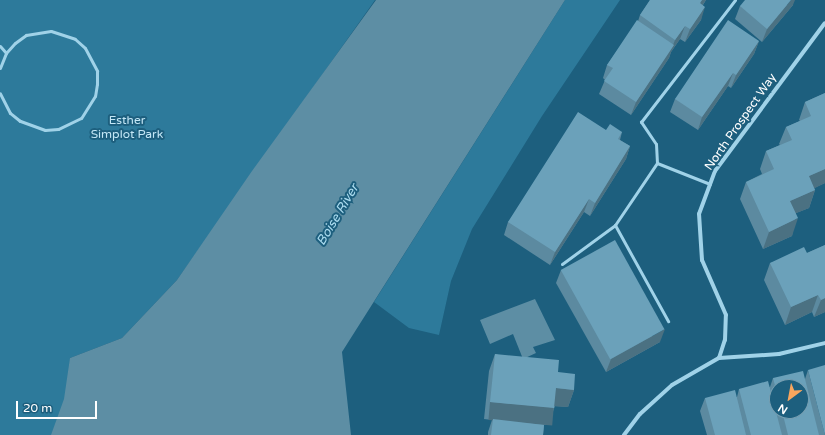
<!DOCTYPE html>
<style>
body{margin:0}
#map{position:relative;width:825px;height:435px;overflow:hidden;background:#1d5f7e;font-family:"Varela Round",sans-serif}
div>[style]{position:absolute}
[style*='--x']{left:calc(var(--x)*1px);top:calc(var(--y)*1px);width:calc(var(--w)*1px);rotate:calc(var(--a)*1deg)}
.green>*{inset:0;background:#2d7a9b}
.water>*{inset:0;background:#5d8ea4}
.service>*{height:3px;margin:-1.5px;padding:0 1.5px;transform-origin:1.5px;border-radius:1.5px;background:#a0d2e8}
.minor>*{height:4px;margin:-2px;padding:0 2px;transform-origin:2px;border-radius:2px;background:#a0d2e8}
.wall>*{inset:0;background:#5c8aa0}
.shaded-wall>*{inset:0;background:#4b7182;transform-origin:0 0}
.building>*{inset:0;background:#6ba1ba;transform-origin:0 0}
span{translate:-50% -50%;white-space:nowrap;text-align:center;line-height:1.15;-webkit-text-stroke:4px #1d5f7e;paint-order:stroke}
.park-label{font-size:12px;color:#c4e7f6}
.street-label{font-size:12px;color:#fff}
.water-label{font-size:13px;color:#abdcf0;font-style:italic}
.north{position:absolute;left:769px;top:379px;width:40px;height:40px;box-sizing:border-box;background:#1d5f7e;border:1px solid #779fb2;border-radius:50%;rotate:212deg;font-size:11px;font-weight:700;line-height:16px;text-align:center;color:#fff}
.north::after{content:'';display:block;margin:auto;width:14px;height:18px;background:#f8a65e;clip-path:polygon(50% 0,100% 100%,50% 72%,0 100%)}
.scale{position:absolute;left:16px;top:401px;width:81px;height:18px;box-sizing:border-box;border:2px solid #fff;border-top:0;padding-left:5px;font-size:12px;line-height:14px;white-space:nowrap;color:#fff;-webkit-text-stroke:3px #1d5f7e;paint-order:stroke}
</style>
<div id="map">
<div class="green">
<i style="clip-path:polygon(0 0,375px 0,177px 280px,122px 338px,70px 358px,69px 435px,0 435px)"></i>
<i style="clip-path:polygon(565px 0,620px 0,542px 116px,472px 229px,451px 281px,439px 335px,409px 328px,374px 302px)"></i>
</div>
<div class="water">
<i style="clip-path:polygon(376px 0,565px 0,342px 352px,351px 435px,51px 435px,64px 399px,70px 358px,122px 338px,177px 280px,252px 171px)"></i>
<i style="clip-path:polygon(535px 299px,555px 340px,533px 347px,536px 353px,523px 359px,513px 334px,490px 344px,480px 320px)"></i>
</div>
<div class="service">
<i style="--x:0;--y:46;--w:9;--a:49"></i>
<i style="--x:0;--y:68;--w:16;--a:-68"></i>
<i style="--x:6;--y:53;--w:13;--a:-48"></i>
<i style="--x:15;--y:43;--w:14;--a:-36"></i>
<i style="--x:26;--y:35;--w:25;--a:-9"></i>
<i style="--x:51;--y:31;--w:25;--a:18"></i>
<i style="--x:75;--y:39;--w:13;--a:42"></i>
<i style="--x:85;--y:48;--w:26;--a:62"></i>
<i style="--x:97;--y:71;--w:13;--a:90"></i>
<i style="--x:97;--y:84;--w:12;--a:99"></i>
<i style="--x:95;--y:96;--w:26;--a:122"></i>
<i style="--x:81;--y:118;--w:25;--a:154"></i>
<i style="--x:58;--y:129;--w:13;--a:176"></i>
<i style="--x:45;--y:130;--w:27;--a:-160"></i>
<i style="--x:20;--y:121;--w:13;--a:-141"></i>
<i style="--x:10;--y:113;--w:22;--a:-117"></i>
<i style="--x:657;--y:163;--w:19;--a:-93"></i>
<i style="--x:656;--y:144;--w:27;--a:-124"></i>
<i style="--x:641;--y:122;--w:154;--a:-52.4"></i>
<i style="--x:615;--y:225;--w:110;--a:61.1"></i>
<i style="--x:562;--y:264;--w:66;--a:-36.3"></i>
<i style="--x:615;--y:225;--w:75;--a:-55.9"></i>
<i style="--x:657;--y:163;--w:57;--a:21.6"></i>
</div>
<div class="minor">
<i style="--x:719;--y:358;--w:19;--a:-72"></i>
<i style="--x:725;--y:340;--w:25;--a:-88"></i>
<i style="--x:726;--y:315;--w:60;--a:-113.6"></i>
<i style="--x:702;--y:260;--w:46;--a:-93.7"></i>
<i style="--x:699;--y:214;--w:46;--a:-69.6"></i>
<i style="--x:715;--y:171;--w:184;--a:-53.4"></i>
<i style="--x:624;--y:435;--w:26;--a:-53"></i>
<i style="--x:640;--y:414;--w:43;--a:-42.2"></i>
<i style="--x:672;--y:385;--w:54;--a:-29.9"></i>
<i style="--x:719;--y:358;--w:60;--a:-3.8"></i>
<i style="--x:779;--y:354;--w:47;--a:-13.4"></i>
</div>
<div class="wall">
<i style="clip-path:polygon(650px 0,706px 0,703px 5px,701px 20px,685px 42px,680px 39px,671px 52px,669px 58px,631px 115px,599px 94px,605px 80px,603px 78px,607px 65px,638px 21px,640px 15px)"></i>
<i style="clip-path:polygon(793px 5px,762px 42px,735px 19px,740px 6px)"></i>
<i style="clip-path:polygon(759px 41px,754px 54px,731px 88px,728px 86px,698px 130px,670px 112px,675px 99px)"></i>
<i style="clip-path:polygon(825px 93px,825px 183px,814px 188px,815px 190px,809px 208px,796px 213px,792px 236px,763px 249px,740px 199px,746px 182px,762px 174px,760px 169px,766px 151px,780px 145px,779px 144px,786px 127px,800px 121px,799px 120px,805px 102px)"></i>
<i style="clip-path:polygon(606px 130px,622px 132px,620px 140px,630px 146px,626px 159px,590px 216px,584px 212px,550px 265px,504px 235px,508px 222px)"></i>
<i style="clip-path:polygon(825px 245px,825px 312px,814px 317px,812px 312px,785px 325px,764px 280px,770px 263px,807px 253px)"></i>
<i style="clip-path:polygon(561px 270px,660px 342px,606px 372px,556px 283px)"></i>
<i style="clip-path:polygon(495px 354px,558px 372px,574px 390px,568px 407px,555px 406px,548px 425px,544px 425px,543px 435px,488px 435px,488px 432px,492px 420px,484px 419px,489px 371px)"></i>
<i style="clip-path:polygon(evenodd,808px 370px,825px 435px,707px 435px,700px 411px,705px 398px,737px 397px,739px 389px,770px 387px,773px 378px,805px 379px,808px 370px,777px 387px,801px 411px,777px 411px,777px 387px)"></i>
</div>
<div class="shaded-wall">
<i style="clip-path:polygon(702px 0,706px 0,695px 16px,700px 3px)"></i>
<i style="clip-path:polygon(791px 0,795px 0,793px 5px,762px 42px,767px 29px)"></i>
<i style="clip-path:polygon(705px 7px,701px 20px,685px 42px,690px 29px)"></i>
<i style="clip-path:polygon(685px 26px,680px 39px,671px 52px,669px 58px,631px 115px,636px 102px,673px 45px,675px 40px)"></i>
<i style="clip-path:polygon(759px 41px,754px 54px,731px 88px,736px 75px)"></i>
<i style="clip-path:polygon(733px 73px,728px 86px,698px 130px,702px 117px)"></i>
<i style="clip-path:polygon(630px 146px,626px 159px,590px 216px,595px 203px)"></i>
<i style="clip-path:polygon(825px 169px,825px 183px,803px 194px,809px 176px)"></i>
<i style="clip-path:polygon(815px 190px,809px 208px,784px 218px,790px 201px)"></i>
<i style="clip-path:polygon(589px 199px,584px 212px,550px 265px,555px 252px)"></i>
<i style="clip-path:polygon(798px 218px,792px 236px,763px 249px,769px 232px)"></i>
<i style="clip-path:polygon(818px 295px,812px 312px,785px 325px,791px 307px)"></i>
<i style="clip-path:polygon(825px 298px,825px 312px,814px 317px,821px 300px)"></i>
<i style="clip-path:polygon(665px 329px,660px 342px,606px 372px,611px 359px)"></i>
<i style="clip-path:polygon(556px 388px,574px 390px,568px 407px,550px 406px)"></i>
<i style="left:490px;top:402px;width:64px;height:18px;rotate:5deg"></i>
</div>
<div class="building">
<i style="clip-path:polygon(650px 0,702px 0,700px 3px,705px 7px,690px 29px,685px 26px,675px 40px,640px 15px)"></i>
<i style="clip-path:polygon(745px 0,791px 0,767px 29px,740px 6px)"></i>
<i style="clip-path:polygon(637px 20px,674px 45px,636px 102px,604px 81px,613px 68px,607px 65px)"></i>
<i style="clip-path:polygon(728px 20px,759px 41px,736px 75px,733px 73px,702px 117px,675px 99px)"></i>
<i style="clip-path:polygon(825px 93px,825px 169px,809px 176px,815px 190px,790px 201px,798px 218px,769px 232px,746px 182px,774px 169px,766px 151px,792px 140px,786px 127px,811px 116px,805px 102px)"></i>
<i style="clip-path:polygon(578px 112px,606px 130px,610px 124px,622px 132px,618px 139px,630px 146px,595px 203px,589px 199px,555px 252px,508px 222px)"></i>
<i style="left:615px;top:240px;width:102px;height:62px;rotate:61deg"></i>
<i style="clip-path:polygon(825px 245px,825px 298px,821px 300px,818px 295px,791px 307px,770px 263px,804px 247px,807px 253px)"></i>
<i style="clip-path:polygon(495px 354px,559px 360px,558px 372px,575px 374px,574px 390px,556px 388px,554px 408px,490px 402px)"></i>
<i style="clip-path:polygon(825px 365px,825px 435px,808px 370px)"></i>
<i style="clip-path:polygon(803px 371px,819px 435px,788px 435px,782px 411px,801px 411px,801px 387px,777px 387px,777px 393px,773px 378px)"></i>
<i style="clip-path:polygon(768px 381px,782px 435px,751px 435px,739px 389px)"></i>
<i style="clip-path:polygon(735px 390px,746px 435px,715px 435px,705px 398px)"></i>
<i style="clip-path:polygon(493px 419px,544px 425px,543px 435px,491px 435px)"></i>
</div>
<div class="park-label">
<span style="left:127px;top:128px">Esther<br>Simplot Park</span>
</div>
<div class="street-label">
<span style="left:741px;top:122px;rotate:-55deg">North Prospect Way</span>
</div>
<div class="water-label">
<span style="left:338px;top:215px;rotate:-59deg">Boise River</span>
</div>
<div class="north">N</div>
<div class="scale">20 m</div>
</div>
